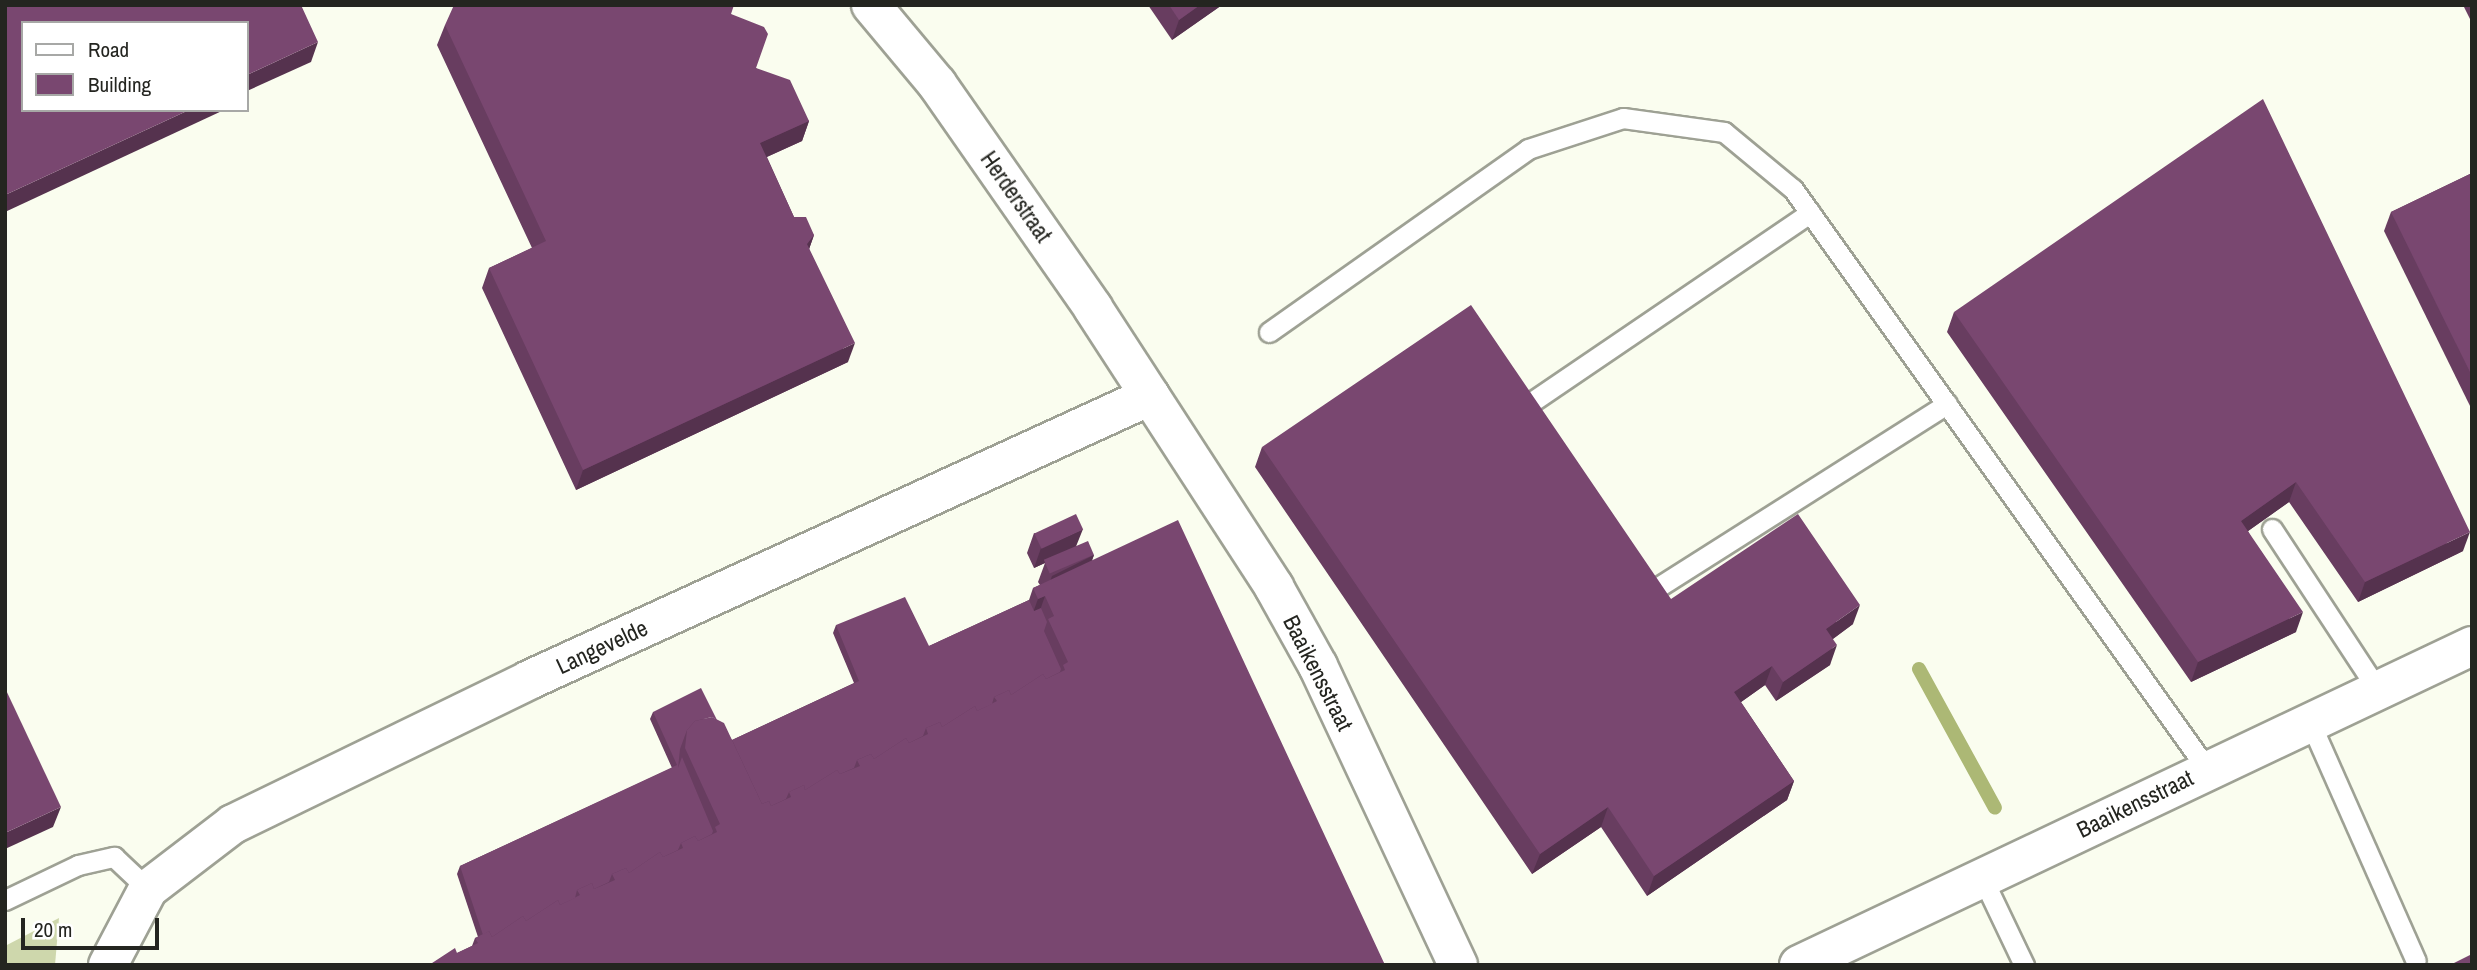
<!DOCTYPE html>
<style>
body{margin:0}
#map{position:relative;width:2477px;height:970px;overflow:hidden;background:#fafdef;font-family:"Archivo Narrow",sans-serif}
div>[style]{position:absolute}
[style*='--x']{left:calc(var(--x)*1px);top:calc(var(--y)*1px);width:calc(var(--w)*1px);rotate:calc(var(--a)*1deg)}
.green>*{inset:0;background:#ced7ac}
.stream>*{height:14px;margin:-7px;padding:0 7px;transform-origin:7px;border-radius:7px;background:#acb875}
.roads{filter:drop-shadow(2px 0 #9ea194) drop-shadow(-2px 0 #9ea194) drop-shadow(0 2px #9ea194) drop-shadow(0 -2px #9ea194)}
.lane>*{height:19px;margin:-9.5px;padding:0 9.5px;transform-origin:9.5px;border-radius:9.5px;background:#fff}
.street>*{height:38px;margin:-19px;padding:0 19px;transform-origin:19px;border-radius:19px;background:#fff}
.wall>*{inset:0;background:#683d60}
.shaded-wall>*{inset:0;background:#55324e}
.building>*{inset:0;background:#794770;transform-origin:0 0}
span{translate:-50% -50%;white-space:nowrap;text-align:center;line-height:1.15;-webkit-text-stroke:7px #fff;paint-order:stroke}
.street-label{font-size:23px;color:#242520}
.frame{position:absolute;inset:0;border:7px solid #242520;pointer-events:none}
.legend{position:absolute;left:21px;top:21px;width:228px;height:91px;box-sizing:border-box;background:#fff;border:2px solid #a7a8a6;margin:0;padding:9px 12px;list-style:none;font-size:21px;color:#242520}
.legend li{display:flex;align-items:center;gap:14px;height:35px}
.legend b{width:35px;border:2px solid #a7a8a6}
.scale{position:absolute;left:21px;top:918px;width:138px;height:32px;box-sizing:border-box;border:4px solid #242520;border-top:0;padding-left:9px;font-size:21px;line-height:24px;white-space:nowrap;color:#242520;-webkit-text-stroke:5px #fff;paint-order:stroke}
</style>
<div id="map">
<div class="green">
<i style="clip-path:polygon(59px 918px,55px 965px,5px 965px,5px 946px)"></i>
</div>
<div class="stream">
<i style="--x:1919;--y:669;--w:158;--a:61.3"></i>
</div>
<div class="roads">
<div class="lane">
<i style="--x:1269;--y:332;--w:317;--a:-35.2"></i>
<i style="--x:1528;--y:149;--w:100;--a:-18.1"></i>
<i style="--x:1623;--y:118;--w:102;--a:7.9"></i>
<i style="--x:1724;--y:132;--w:89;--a:39.6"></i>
<i style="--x:1793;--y:189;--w:713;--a:54.48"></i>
<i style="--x:1533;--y:401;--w:335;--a:-34.2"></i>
<i style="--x:2272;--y:529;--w:191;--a:56.7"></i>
<i style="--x:1660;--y:586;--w:340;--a:-32.4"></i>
<i style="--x:2310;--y:722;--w:261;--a:66.1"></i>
<i style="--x:1982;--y:877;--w:98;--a:64.5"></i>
<i style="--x:5;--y:900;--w:81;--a:-25.6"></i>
<i style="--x:78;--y:865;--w:37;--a:-13"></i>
<i style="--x:114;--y:857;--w:47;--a:43.3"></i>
</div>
<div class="street">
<i style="--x:871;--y:5;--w:103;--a:50.1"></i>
<i style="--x:937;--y:84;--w:273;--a:55.1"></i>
<i style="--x:1093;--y:308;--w:333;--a:57"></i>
<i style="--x:1274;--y:587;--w:90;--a:60.9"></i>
<i style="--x:1318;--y:666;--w:330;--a:64.9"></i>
<i style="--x:108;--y:965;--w:86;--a:-62.2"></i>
<i style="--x:148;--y:889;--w:107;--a:-37.4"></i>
<i style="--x:233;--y:824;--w:329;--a:-25.9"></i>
<i style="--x:529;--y:680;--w:683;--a:-24.58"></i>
<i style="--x:1799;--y:965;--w:745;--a:-25.36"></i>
</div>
</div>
<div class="wall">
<i style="clip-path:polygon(1148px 5px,1222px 5px,1172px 40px)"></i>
<i style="clip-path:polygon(2463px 5px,2472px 5px,2472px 23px)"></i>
<i style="clip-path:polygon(731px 14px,756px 68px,809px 121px,802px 141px,767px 157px,794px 217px,814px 235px,809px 249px,848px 362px,576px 490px,482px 288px,489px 268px,532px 248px,437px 45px,445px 25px)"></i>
<i style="clip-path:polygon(2472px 173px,2472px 410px,2384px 231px,2391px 212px)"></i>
<i style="clip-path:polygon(1954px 312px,2463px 551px,2358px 602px,2289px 502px,2248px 531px,2296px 632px,2191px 682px,1947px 332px)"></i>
<i style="clip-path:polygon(1262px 447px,1671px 599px,1853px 624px,1833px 639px,1830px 665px,1776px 701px,1765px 685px,1741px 702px,1794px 781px,1787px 800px,1647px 896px,1601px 827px,1532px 874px,1255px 467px)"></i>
<i style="clip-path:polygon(1034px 533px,1076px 547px,1094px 555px,1092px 560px,1385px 965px,457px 953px,472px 946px,475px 938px,478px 937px,457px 874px,460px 866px,672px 768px,650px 719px,653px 712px,717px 720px,732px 740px,854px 683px,833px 633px,836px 625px,929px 646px,1029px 600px,1033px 588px,1040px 585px,1038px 582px,1045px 563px,1034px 568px,1027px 553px)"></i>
</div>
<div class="shaded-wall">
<i style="clip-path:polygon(1200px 5px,1222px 5px,1172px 40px,1179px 20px)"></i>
<i style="clip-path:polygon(318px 42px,311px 62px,247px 91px,247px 75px)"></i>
<i style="clip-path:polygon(189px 110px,224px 110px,5px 212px,5px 195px)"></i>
<i style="clip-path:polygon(809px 121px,802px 141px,753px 163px,760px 143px)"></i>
<i style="clip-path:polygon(814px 235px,807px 255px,807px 244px)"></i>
<i style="clip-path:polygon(855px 343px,848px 362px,576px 490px,583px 470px)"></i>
<i style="clip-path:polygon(2296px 482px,2289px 502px,2234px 541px,2241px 521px)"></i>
<i style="clip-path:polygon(1083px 529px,1075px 549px,1034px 568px,1041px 548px)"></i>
<i style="clip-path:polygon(2470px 532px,2463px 551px,2358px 602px,2365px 582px)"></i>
<i style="clip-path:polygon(1094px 555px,1087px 574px,1045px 596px,1052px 576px)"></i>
<i style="clip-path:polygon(1045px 596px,1038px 616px,1031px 618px,1038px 599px)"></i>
<i style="clip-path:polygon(1860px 605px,1853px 624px,1819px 649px,1826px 629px)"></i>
<i style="clip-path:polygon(2303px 612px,2296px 632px,2191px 682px,2198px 662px)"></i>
<i style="clip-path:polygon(1837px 645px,1830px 665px,1776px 701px,1783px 682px)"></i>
<i style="clip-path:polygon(1772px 666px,1765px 685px,1727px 712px,1734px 692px)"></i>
<i style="clip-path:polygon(1794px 781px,1787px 800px,1647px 896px,1654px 876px)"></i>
<i style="clip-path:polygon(61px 807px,53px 827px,5px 849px,5px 833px)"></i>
<i style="clip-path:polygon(1608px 807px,1601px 827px,1532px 874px,1540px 854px)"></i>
</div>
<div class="building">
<i style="clip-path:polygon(5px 5px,301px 5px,318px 42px,247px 75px,247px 23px,23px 23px,23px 110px,189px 110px,5px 195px)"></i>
<i style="clip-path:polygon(454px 5px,734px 5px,731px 14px,764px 27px,768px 34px,756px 68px,790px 80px,809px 121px,760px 143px,794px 217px,806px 217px,814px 235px,807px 244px,855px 343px,583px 470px,489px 268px,546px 241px,445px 25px)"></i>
<i style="clip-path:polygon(1169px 5px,1200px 5px,1179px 20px)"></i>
<i style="clip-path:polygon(2263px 99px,2470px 532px,2365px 582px,2296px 482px,2241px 521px,2303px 612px,2198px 662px,1954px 312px)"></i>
<i style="clip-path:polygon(2472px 173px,2472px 376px,2391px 212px)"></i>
<i style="clip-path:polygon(1471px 305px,1671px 599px,1798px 514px,1860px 605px,1826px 629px,1837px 645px,1783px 682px,1772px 666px,1734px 692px,1794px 781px,1654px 876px,1608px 807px,1540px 854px,1262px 447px)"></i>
<i style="left:1076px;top:514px;width:17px;height:46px;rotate:65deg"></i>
<i style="clip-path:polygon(1178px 520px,1385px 965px,429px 965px,455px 948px,457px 953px,478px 943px,475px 938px,489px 931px,492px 937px,523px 916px,526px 921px,558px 900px,560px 905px,580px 895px,577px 890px,592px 883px,594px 889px,615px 880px,612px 874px,626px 868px,629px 873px,660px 852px,663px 857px,683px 848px,681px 843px,695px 836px,698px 841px,717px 832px,715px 827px,720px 824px,685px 748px,687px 730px,695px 721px,712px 717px,724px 723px,762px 804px,769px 801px,771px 806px,791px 797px,789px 792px,804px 785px,805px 790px,837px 770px,840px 774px,860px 766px,857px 760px,871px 754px,874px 759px,906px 738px,909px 743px,928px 734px,926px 728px,940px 722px,942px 727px,975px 706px,977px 711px,997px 701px,994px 697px,1009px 690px,1011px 695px,1043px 674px,1046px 679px,1065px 670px,1063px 665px,1068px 662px,1048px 619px,1054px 616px,1045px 596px,1038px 599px,1033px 588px)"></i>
<i style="left:1088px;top:541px;width:15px;height:48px;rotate:67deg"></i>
<i style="clip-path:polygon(905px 597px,929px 646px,1029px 600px,1034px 611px,1041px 608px,1047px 622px,1044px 631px,1061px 669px,1060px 672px,1046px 679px,1043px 674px,1011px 695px,1009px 690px,994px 697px,992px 704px,977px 711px,975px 706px,942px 727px,940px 722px,926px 728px,923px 736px,909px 743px,906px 738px,874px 759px,871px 754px,857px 760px,854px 768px,840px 774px,837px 770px,805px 790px,804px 785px,789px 792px,786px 799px,771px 806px,769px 801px,762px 804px,732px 740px,859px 681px,836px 625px)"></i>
<i style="clip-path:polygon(5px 688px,61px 807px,5px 833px)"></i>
<i style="clip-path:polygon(701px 688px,717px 720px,712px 717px,695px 721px,687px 730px,680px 749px,678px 768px,682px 757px,713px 831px,712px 834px,698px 841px,695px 836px,681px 843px,678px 850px,663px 857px,660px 852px,629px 873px,626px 868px,612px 874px,609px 882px,594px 889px,592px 883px,577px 890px,575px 898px,560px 905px,558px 900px,526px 921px,523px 916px,492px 937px,489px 931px,483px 935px,460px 866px,677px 765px,653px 712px)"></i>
<i style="clip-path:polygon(2472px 954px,2472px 965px,2450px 965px)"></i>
</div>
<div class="street-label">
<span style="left:1016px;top:197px;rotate:55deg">Herderstraat</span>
<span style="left:602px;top:647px;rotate:-25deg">Langevelde</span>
<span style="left:1318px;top:673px;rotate:63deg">Baaikensstraat</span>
<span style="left:2135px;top:804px;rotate:-26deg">Baaikensstraat</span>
</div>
<div class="frame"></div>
<ul class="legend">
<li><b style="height:9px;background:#fff"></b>Road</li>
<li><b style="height:19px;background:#794770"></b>Building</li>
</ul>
<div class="scale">20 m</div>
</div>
